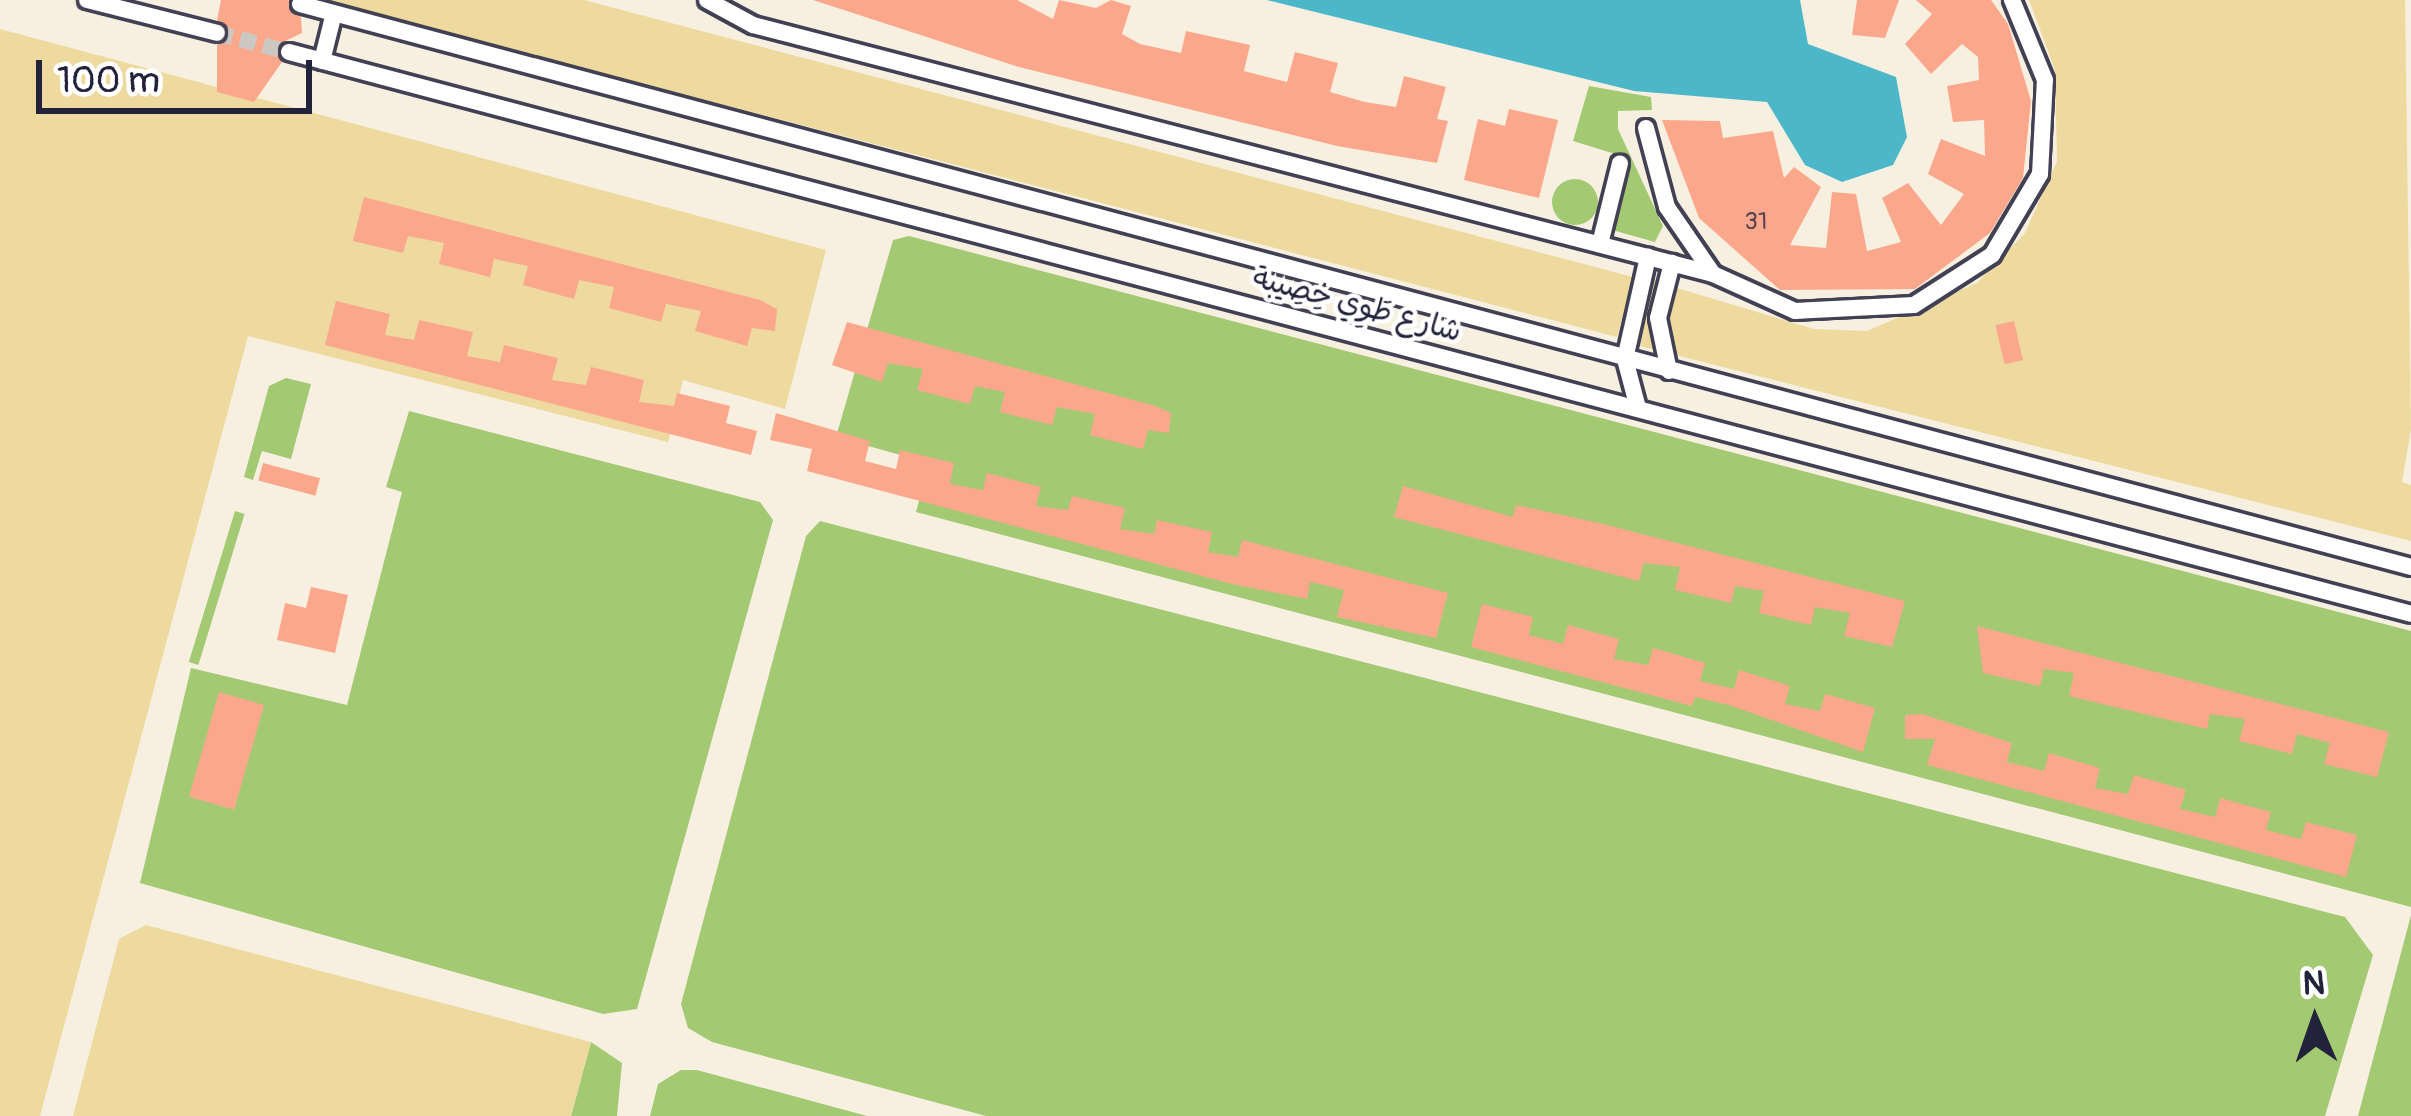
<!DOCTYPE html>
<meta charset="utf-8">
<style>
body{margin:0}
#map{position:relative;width:2411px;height:1116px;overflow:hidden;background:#f7f0e1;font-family:Pangolin,"Playpen Sans Arabic",sans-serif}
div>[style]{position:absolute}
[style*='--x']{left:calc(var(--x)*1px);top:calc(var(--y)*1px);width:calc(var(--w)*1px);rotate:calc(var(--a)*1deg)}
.green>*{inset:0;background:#a3c973;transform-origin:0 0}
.round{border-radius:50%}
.sand>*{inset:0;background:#eeda9e}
.water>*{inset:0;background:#4db7ca}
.building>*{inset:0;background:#fba78c;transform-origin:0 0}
.minor-tunnel>*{height:16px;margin-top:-8px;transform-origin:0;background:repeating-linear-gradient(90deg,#ccc7c0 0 16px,transparent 0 24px)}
.roads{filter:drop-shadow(3px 0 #424154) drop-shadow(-3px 0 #424154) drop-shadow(0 3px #424154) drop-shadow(0 -3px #424154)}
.minor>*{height:16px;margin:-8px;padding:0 8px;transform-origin:8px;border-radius:8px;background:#fff}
span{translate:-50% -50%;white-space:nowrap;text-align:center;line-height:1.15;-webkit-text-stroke:9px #fff;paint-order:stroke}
.number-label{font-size:24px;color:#58434f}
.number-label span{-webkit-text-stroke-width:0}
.street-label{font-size:30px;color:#22223b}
.north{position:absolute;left:2255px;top:960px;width:120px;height:120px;-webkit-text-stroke:9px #fff;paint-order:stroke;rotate:358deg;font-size:33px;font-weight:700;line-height:48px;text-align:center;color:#22223b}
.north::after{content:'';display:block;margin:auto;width:42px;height:54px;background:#22223b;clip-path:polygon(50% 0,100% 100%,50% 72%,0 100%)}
.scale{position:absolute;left:36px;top:60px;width:276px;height:54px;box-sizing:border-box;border:6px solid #22223b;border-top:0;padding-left:15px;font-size:36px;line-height:42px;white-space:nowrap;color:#22223b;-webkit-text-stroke:9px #fff;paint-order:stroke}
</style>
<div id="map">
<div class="green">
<i style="clip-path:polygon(1589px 86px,1651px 97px,1652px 110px,1618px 111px,1618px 129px,1663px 226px,1655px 242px,1612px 230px,1628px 158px,1573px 141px)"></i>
<i class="round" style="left:1552px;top:179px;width:46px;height:46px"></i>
<i style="clip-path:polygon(909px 236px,2411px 631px,2411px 907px,916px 512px,929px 463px,836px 437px,893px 240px)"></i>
<i style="clip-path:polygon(286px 378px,311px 384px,291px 459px,262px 451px,253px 480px,244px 477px,269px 386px)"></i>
<i style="clip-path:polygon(409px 411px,760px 502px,773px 520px,637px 1009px,603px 1014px,140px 883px,191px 668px,347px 705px,402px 492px,386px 487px)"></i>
<i style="left:235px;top:511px;width:10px;height:158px;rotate:17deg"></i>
<i style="clip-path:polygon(820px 521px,2345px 917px,2373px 955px,2325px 1116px,986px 1116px,712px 1042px,688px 1028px,681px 1004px,806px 536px)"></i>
<i style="clip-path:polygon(2411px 915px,2411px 1116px,2358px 1116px)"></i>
<i style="clip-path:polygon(591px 1042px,622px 1063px,617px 1116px,571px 1116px)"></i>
<i style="clip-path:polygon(681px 1070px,697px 1070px,867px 1116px,650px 1116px,658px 1084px)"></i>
</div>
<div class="sand">
<i style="clip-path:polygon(321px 0,584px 0,1633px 277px,1617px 337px)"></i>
<i style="clip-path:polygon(2029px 0,2405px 0,2411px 429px,2402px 482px,2411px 485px,2411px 541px,1640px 346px,1650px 280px,1814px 329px,1867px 331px,1977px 283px,2025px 233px,2057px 161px,2055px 70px)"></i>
<i style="clip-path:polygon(0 29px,826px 250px,785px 409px,683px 380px,668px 442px,248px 336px,40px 1116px,0 1116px)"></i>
<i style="clip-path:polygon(146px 925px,591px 1042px,571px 1116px,73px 1116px,119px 939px)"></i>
</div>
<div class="water">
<i style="clip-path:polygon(1267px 0,1800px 0,1808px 44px,1896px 77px,1907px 137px,1893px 165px,1842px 182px,1805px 165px,1767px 102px,1634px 91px)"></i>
</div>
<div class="building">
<i style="clip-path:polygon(221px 0,288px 0,301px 17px,302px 33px,279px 44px,282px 62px,254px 102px,217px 92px,217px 45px,230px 35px,217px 20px)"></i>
<i style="clip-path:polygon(813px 0,1017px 0,1053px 19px,1059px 0,1096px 8px,1111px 0,1131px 6px,1122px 34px,1140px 44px,1181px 53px,1186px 31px,1250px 45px,1244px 71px,1287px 82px,1295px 52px,1338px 63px,1330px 92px,1365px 102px,1396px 107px,1404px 76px,1446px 87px,1437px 119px,1448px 121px,1437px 163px,1337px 146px,1019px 67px)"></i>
<i style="clip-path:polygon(1857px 0,1899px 0,1885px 38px,1852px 35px)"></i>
<i style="clip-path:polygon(1916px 0,1991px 0,2008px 24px,2031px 101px,2023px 178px,1990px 233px,1915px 289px,1780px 290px,1699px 218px,1662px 120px,1720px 121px,1723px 138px,1773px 131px,1784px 178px,1794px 167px,1821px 187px,1790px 245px,1826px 248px,1832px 192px,1856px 194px,1867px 251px,1901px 242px,1882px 198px,1908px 183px,1941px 225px,1964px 194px,1928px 174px,1941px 139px,1985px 156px,1984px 120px,1953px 122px,1947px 86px,1979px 80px,1978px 57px,1962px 44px,1931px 74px,1905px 44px,1932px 14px)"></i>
<i style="clip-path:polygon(1509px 109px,1558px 120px,1539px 198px,1464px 180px,1478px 119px,1505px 126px)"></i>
<i style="clip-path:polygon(364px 197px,760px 300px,777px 309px,775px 331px,752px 328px,747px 346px,695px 331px,701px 311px,666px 304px,661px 322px,609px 308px,614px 287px,579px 280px,574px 299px,523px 285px,528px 266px,494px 259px,490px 277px,439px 264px,444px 243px,408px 236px,403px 253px,353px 241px)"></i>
<i style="clip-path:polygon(336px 301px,390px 314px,385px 335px,414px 340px,419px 320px,473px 332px,467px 356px,500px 362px,504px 345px,558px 358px,552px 380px,586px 385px,591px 367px,644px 380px,639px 402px,674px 406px,677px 393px,730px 406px,726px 423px,757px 431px,751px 455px,325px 345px)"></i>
<i style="left:2014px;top:321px;width:40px;height:19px;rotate:77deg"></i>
<i style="clip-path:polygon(847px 322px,1155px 406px,1171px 413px,1169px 433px,1148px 430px,1143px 449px,1090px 435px,1095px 414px,1057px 407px,1052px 425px,1000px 412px,1005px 392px,975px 386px,970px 404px,917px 390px,923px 369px,888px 363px,882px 382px,832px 365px)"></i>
<i style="clip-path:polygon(776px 413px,870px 441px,865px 461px,896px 469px,900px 450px,954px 463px,950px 484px,983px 490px,987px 473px,1041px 487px,1036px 506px,1068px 510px,1072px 496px,1125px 508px,1120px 529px,1154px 534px,1157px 520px,1212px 532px,1208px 552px,1238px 557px,1242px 540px,1448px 593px,1436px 638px,1337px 617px,1344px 590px,1310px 582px,1307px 599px,1232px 584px,807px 471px,812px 449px,770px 440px)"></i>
<i style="left:263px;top:463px;width:59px;height:18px;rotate:15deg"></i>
<i style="clip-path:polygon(1403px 486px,1513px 517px,1516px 505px,1599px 523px,1905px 601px,1892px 647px,1844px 636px,1850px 613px,1815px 607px,1811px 625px,1759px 613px,1764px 591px,1735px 586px,1731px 603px,1675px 590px,1680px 567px,1644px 563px,1639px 581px,1394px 517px)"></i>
<i style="clip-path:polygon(311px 587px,348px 595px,335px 653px,277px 640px,285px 603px,306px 608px)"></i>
<i style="clip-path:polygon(1482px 604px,1533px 617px,1529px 635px,1563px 644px,1568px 625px,1619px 639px,1614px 659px,1648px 665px,1653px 648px,1705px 663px,1700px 681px,1734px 689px,1739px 670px,1790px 686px,1785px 704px,1820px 711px,1825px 694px,1875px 708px,1863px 752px,1729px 705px,1695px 697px,1692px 706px,1471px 647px)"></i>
<i style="clip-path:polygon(1977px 626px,2389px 732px,2377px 777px,2324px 764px,2330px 743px,2297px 734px,2292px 754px,2239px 741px,2245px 719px,2210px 714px,2207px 729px,2069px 696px,2074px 673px,2044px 669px,2040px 686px,1983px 673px)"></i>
<i style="left:219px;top:692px;width:47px;height:109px;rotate:16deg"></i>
<i style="clip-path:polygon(1922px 714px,2012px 743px,2007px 762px,2044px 771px,2049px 753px,2100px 768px,2095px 788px,2128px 794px,2134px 775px,2186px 790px,2180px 809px,2215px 817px,2220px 798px,2271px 812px,2266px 830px,2301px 839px,2306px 822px,2357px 835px,2346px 877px,1927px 765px,1935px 739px,1905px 739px,1905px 715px)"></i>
</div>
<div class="minor-tunnel">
<i style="--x:217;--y:33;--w:74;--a:14.8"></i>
</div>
<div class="roads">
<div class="minor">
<i style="--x:87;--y:0;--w:134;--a:14.2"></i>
<i style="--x:707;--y:0;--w:52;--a:28.5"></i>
<i style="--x:753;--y:25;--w:992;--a:14.54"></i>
<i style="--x:300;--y:4;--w:2185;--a:14.93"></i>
<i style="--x:289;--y:52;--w:2195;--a:14.83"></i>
<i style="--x:322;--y:61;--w:49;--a:-76"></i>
<i style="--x:1646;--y:128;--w:82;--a:75.1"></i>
<i style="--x:1667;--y:207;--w:81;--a:55.5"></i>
<i style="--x:1713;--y:274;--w:90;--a:24.3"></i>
<i style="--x:1795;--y:311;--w:119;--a:-2.9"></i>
<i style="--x:1914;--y:305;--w:93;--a:-32.7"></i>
<i style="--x:1992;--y:255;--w:94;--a:-59.3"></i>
<i style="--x:2040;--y:174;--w:94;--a:-87"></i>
<i style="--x:2045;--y:80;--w:87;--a:-112.4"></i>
<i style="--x:1600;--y:244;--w:83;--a:-76.1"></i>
<i style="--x:1669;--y:371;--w:54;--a:-101.7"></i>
<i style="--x:1658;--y:318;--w:57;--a:-75.7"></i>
<i style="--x:1638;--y:408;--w:51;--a:-104.9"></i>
<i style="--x:1625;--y:359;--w:105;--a:-77.3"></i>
</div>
</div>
<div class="number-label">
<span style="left:1756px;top:222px">31</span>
</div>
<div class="street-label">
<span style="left:1357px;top:305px;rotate:15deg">شارع طَوِي خِصِيبة</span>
</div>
<div class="north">N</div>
<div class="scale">100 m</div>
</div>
